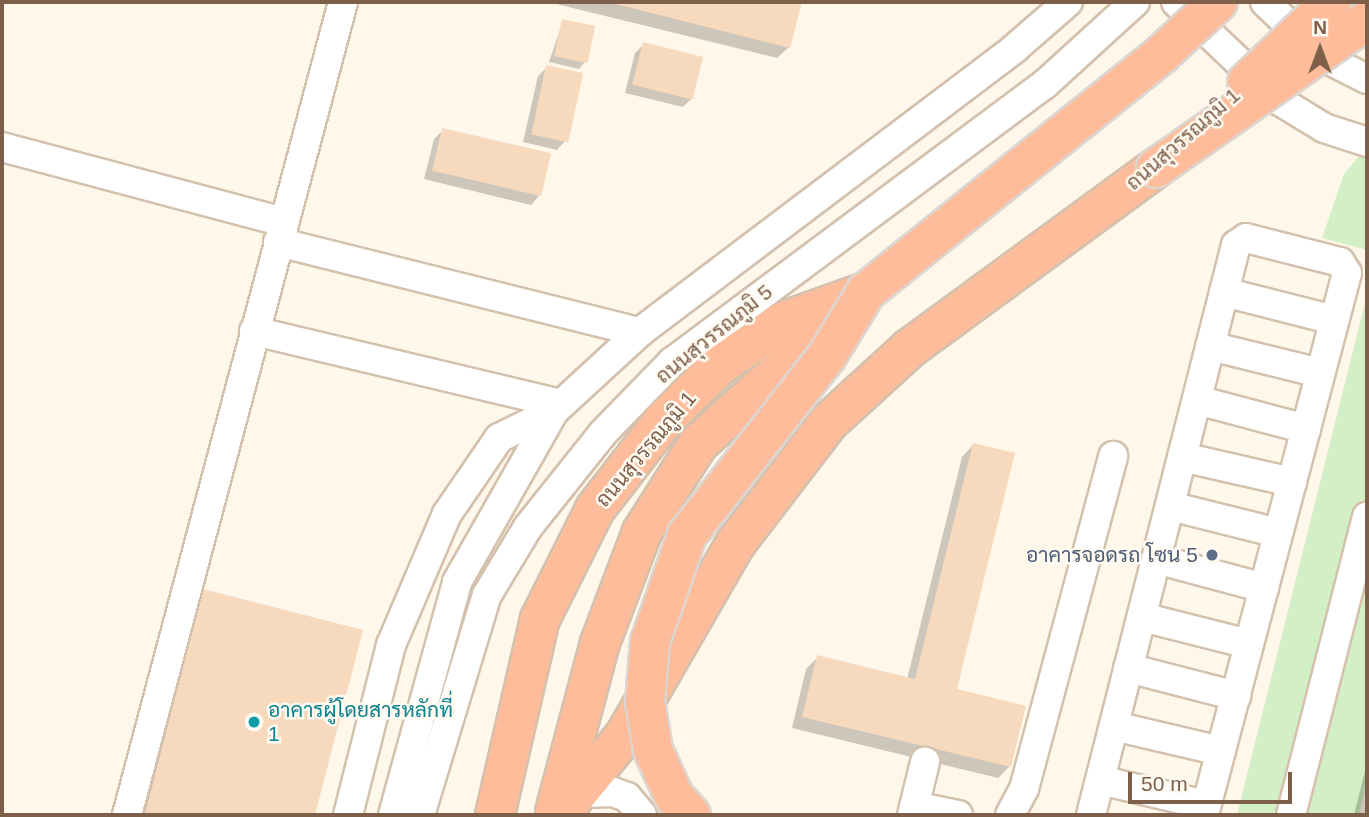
<!DOCTYPE html>
<meta charset="utf-8">
<style>
body{margin:0}
#map{position:relative;width:1369px;height:817px;overflow:hidden;background:#fff8ea;font-family:Helvetica,Sarabun,sans-serif}
div>[style]{position:absolute}
[style*='--x']{left:calc(var(--x)*1px);top:calc(var(--y)*1px);width:calc(var(--w)*1px);rotate:calc(var(--a)*1deg)}
.green>*{inset:0;background:#d3efc5}
.shadow>*{inset:0;background:#0003}
.building>*{inset:0;background:#f7d9be;transform-origin:0 0}
.roads{filter:drop-shadow(2px 0 #d4c1ad) drop-shadow(-2px 0 #d4c1ad) drop-shadow(0 2px #d4c1ad) drop-shadow(0 -2px #d4c1ad)}
.minor>*{height:28px;margin:-14px;padding:0 14px;transform-origin:14px;border-radius:14px;background:#fff}
.highway>*{height:38px;margin:-19px;padding:0 19px;transform-origin:19px;border-radius:19px;background:#ffbc9a}
.bridges{filter:drop-shadow(2px 0 #ddd5d0) drop-shadow(-2px 0 #ddd5d0) drop-shadow(0 2px #ddd5d0) drop-shadow(0 -2px #ddd5d0)}
.highway-bridge>*{height:38px;margin:-19px;padding:0 19px;transform-origin:19px;border-radius:19px;background:#ffbc9a}
.dots>*{width:19px;height:19px;translate:-50% -50%;box-sizing:border-box;border:4px solid #fffbf2;border-radius:50%}
span{translate:-50% -50%;white-space:nowrap;text-align:center;line-height:1.15;-webkit-text-stroke:5px #fffbf2;paint-order:stroke}
.street-label{font-size:21px;color:#7e5f49}
.service-label{font-size:21px;color:#4e5e75}
.right{translate:-100% -50%;text-align:right}
.culture-label{font-size:21px;color:#0d838f}
.left{translate:0 -50%;text-align:left}
.frame{position:absolute;inset:0;border:4px solid #7e5f49;pointer-events:none}
.north{position:absolute;left:1285px;top:14px;width:70px;height:70px;-webkit-text-stroke:5px #fffbf2;paint-order:stroke;rotate:0deg;font-size:19px;font-weight:700;line-height:28px;text-align:center;color:#7e5f49}
.north::after{content:'';display:block;margin:auto;width:24px;height:32px;background:#7e5f49;clip-path:polygon(50% 0,100% 100%,50% 72%,0 100%)}
.scale{position:absolute;left:1128px;top:772px;width:164px;height:32px;box-sizing:border-box;border:4px solid #7e5f49;border-top:0;padding-left:9px;font-size:21px;line-height:24px;white-space:nowrap;color:#7e5f49;-webkit-text-stroke:5px #fffbf2;paint-order:stroke}
</style>
<div id="map">
<div class="green">
<i style="clip-path:polygon(1359px 156px,1367px 159px,1367px 250px,1322px 238px,1344px 174px)"></i>
<i style="clip-path:polygon(1367px 295px,1367px 779px,1359px 815px,1237px 815px)"></i>
</div>
<div class="shadow">
<i style="clip-path:polygon(548px 2px,800px 2px,789px 47px,777px 58px)"></i>
<i style="clip-path:polygon(563px 21px,584px 63px,579px 69px,549px 62px)"></i>
<i style="clip-path:polygon(644px 44px,692px 98px,683px 107px,625px 93px,635px 53px)"></i>
<i style="clip-path:polygon(547px 67px,565px 141px,557px 150px,523px 142px,538px 76px)"></i>
<i style="clip-path:polygon(443px 130px,539px 196px,531px 205px,424px 179px,434px 139px)"></i>
<i style="clip-path:polygon(973px 445px,955px 690px,1010px 766px,998px 778px,792px 728px,806px 669px,818px 657px,907px 679px,962px 457px)"></i>
<i style="clip-path:polygon(204px 591px,361px 631px,313px 815px,137px 815px,192px 602px)"></i>
<i style="clip-path:polygon(1367px 763px,1367px 815px,1354px 815px)"></i>
</div>
<div class="building">
<i style="clip-path:polygon(608px 2px,802px 2px,790px 48px)"></i>
<i style="left:562px;top:19px;width:34px;height:38px;rotate:12deg"></i>
<i style="left:643px;top:42px;width:62px;height:44px;rotate:14deg"></i>
<i style="left:546px;top:65px;width:38px;height:71px;rotate:12deg"></i>
<i style="left:442px;top:128px;width:112px;height:44px;rotate:13deg"></i>
<i style="clip-path:polygon(973px 443px,1015px 453px,957px 689px,1026px 706px,1011px 767px,802px 717px,817px 655px,915px 679px)"></i>
<i style="clip-path:polygon(203px 589px,363px 630px,315px 815px,145px 815px)"></i>
</div>
<div class="roads">
<div class="minor">
<i style="--x:1176;--y:2;--w:144;--a:43.6"></i>
<i style="--x:1280;--y:101;--w:52;--a:31.5"></i>
<i style="--x:1324;--y:128;--w:45;--a:18"></i>
<i style="--x:1265;--y:2;--w:80;--a:43.5"></i>
<i style="--x:1323;--y:57;--w:49;--a:26.6"></i>
<i style="--x:2;--y:147;--w:291;--a:14.9"></i>
<i style="--x:278;--y:242;--w:373;--a:14"></i>
<i style="--x:1224;--y:292;--w:114;--a:14.3"></i>
<i style="--x:254;--y:331;--w:316;--a:13.4"></i>
<i style="--x:1210;--y:346;--w:113;--a:13.8"></i>
<i style="--x:1197;--y:400;--w:113;--a:14.9"></i>
<i style="--x:1182;--y:457;--w:113;--a:12.8"></i>
<i style="--x:1170;--y:506;--w:111;--a:14"></i>
<i style="--x:1156;--y:559;--w:112;--a:15"></i>
<i style="--x:1142;--y:617;--w:110;--a:14.2"></i>
<i style="--x:1128;--y:668;--w:112;--a:14.5"></i>
<i style="--x:1114;--y:726;--w:110;--a:13.2"></i>
<i style="--x:1100;--y:780;--w:109;--a:13.3"></i>
<i style="--x:570;--y:802;--w:17;--a:-31"></i>
<i style="--x:585;--y:793;--w:28;--a:-2"></i>
<i style="--x:613;--y:792;--w:15;--a:20"></i>
<i style="--x:627;--y:797;--w:23;--a:50"></i>
<i style="--x:914;--y:806;--w:45;--a:11.6"></i>
<i style="--x:127;--y:815;--w:841;--a:-75.12"></i>
<i style="--x:348;--y:815;--w:175;--a:-75.8"></i>
<i style="--x:391;--y:645;--w:142;--a:-66.9"></i>
<i style="--x:447;--y:514;--w:92;--a:-55.6"></i>
<i style="--x:499;--y:438;--w:61;--a:-26.1"></i>
<i style="--x:393;--y:815;--w:242;--a:-74.6"></i>
<i style="--x:457;--y:582;--w:197;--a:-60.4"></i>
<i style="--x:554;--y:411;--w:117;--a:-42.6"></i>
<i style="--x:640;--y:332;--w:470;--a:-37.1"></i>
<i style="--x:1015;--y:48;--w:70;--a:-41"></i>
<i style="--x:420;--y:815;--w:230;--a:-73.1"></i>
<i style="--x:487;--y:595;--w:79;--a:-58.9"></i>
<i style="--x:528;--y:527;--w:120;--a:-51.4"></i>
<i style="--x:603;--y:433;--w:99;--a:-45.8"></i>
<i style="--x:672;--y:362;--w:464;--a:-36.7"></i>
<i style="--x:1044;--y:85;--w:123;--a:-42.4"></i>
<i style="--x:912;--y:815;--w:55;--a:-76.2"></i>
<i style="--x:1010;--y:815;--w:30;--a:-62"></i>
<i style="--x:1024;--y:789;--w:345;--a:-75"></i>
<i style="--x:1091;--y:815;--w:588;--a:-75.73"></i>
<i style="--x:1236;--y:245;--w:12;--a:-35"></i>
<i style="--x:1246;--y:238;--w:97;--a:14.3"></i>
<i style="--x:1340;--y:262;--w:13;--a:58"></i>
<i style="--x:1347;--y:273;--w:561;--a:104.78"></i>
<i style="--x:1291;--y:815;--w:308;--a:-75.7"></i>
</div>
<div class="highway">
<i style="--x:572;--y:800;--w:84;--a:-50.8"></i>
<i style="--x:625;--y:735;--w:222;--a:-60"></i>
<i style="--x:736;--y:543;--w:153;--a:-52.5"></i>
<i style="--x:829;--y:422;--w:110;--a:-42.4"></i>
<i style="--x:910;--y:348;--w:305;--a:-36.2"></i>
<i style="--x:555;--y:812;--w:175;--a:-75.1"></i>
<i style="--x:600;--y:643;--w:119;--a:-69.3"></i>
<i style="--x:642;--y:532;--w:104;--a:-57.5"></i>
<i style="--x:698;--y:444;--w:207;--a:-41.9"></i>
<i style="--x:495;--y:815;--w:201;--a:-77.1"></i>
<i style="--x:540;--y:619;--w:123;--a:-63.4"></i>
<i style="--x:595;--y:509;--w:113;--a:-52.2"></i>
<i style="--x:664;--y:420;--w:77;--a:-44.5"></i>
<i style="--x:719;--y:366;--w:77;--a:-34.9"></i>
<i style="--x:782;--y:322;--w:89;--a:-19.7"></i>
</div>
</div>
<div class="bridges">
<div class="highway-bridge">
<i style="--x:1247;--y:82;--w:116;--a:-43.6"></i>
<i style="--x:1156;--y:168;--w:258;--a:-35"></i>
<i style="--x:691;--y:815;--w:25;--a:-132"></i>
<i style="--x:674;--y:796;--w:51;--a:-114.5"></i>
<i style="--x:653;--y:750;--w:50;--a:-99.3"></i>
<i style="--x:645;--y:701;--w:59;--a:-85.2"></i>
<i style="--x:650;--y:642;--w:113;--a:-70.9"></i>
<i style="--x:687;--y:535;--w:227;--a:-52"></i>
<i style="--x:827;--y:356;--w:75;--a:-58.6"></i>
<i style="--x:866;--y:292;--w:380;--a:-38.8"></i>
<i style="--x:1162;--y:54;--w:76;--a:-42.9"></i>
</div>
</div>
<div class="dots">
<i style="left:1212px;top:555px;background:#5c6f8a"></i>
<i style="left:254px;top:722px;background:#0f9aa8"></i>
</div>
<div class="street-label">
<span style="left:1183px;top:139px;rotate:-41deg">ถนนสุวรรณภูมิ 1</span>
<span style="left:714px;top:334px;rotate:-39deg">ถนนสุวรรณภูมิ 5</span>
<span style="left:646px;top:449px;rotate:-50deg">ถนนสุวรรณภูมิ 1</span>
</div>
<div class="service-label">
<span class="right" style="left:1198px;top:555px">อาคารจอดรถ โซน 5</span>
</div>
<div class="culture-label">
<span class="left" style="left:268px;top:722px">อาคารผู้โดยสารหลักที่<br>1</span>
</div>
<div class="frame"></div>
<div class="north">N</div>
<div class="scale">50 m</div>
</div>
